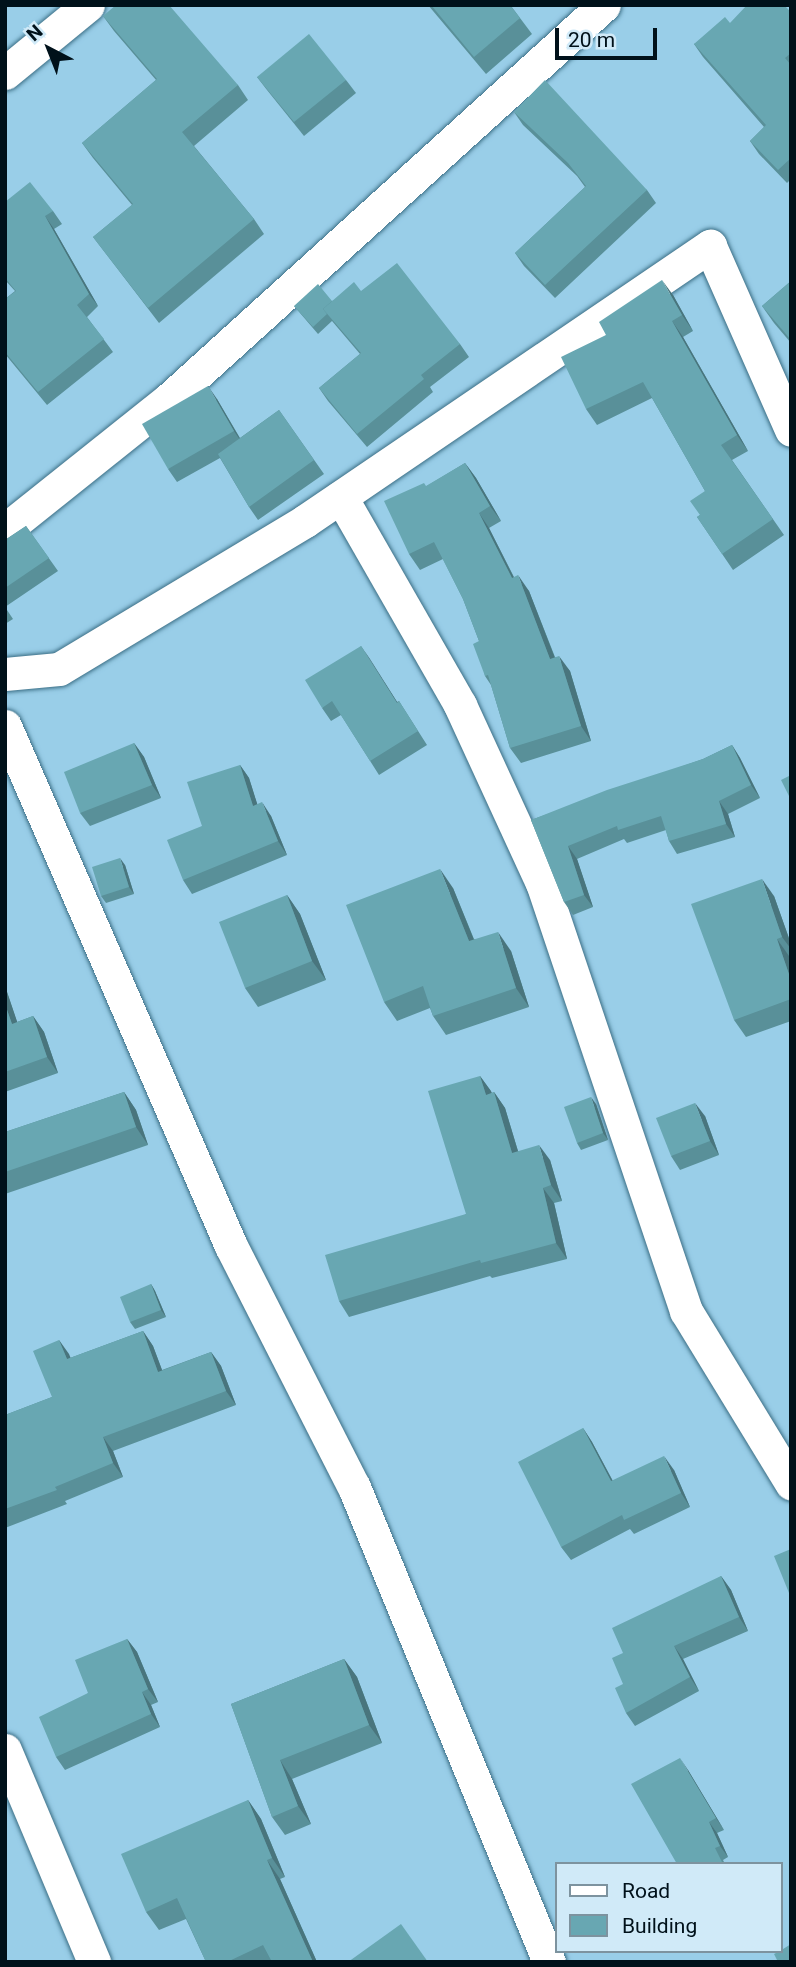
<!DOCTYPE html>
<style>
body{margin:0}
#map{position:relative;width:796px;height:1967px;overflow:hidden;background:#99cee8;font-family:Roboto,sans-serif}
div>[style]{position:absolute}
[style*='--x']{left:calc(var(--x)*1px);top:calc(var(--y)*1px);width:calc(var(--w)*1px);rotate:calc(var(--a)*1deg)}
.roads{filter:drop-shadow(0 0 2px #3b6e85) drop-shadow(0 0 2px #3b6e85)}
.street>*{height:33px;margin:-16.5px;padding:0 16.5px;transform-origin:16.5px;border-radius:16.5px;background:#fff}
.wall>*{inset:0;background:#599099}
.shaded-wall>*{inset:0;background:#49757d}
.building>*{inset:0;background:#68a7b2}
span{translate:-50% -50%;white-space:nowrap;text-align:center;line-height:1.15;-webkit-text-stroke:7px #d0eaf8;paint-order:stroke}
.frame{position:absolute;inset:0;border:7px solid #00111a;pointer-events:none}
.legend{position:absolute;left:555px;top:1862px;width:228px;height:91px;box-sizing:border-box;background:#d0eaf8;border:2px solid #7d939f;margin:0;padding:9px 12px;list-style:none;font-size:21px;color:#00111a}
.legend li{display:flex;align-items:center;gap:14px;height:35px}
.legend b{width:35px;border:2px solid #7d939f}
.north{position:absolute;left:14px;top:14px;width:70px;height:70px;-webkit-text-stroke:5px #d0eaf8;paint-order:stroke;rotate:318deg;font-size:19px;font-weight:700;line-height:28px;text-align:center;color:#00111a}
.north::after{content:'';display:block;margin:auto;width:24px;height:32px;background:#00111a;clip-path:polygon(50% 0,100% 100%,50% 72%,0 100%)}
.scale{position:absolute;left:555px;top:28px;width:102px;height:32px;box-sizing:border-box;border:4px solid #00111a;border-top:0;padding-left:9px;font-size:21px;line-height:24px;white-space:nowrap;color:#00111a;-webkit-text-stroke:5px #d0eaf8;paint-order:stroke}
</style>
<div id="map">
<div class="roads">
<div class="street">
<i style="--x:5;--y:73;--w:107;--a:-39.3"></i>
<i style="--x:341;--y:497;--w:240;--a:60.2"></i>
<i style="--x:460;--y:705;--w:196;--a:65.3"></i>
<i style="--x:542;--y:883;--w:452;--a:71.4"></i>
<i style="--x:686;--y:1311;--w:202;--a:58.6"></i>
<i style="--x:5;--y:530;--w:208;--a:-38.6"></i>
<i style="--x:168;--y:400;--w:588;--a:-42.18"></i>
<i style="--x:5;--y:674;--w:54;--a:-5.3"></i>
<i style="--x:59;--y:669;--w:287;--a:-31"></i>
<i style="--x:305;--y:521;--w:490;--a:-34.2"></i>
<i style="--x:710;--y:246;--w:201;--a:66.2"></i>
<i style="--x:5;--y:726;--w:567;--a:66.51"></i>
<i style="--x:231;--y:1246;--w:271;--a:63"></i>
<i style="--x:354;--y:1487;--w:513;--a:67.68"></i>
<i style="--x:5;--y:1750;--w:230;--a:67.2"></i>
</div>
</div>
<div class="wall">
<i style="clip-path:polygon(428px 5px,512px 5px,511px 6px,532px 34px,486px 74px)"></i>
<i style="clip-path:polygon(791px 12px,791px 179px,787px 183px,759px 154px,750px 141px,764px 127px,703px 57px,694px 44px,730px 23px)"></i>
<i style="clip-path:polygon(103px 16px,238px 85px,248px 100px,194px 146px,254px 219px,264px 234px,159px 323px,93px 237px,132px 205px,93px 158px,82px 143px,156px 80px,114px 31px)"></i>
<i style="clip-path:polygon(257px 77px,346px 80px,356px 93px,304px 136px,267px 90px)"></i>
<i style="clip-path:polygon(514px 112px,647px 190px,656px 203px,555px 298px,524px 266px,515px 253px,585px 187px,577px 176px,523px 125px)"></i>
<i style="clip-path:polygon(5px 202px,53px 211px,62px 224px,54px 229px,98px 306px,87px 317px,113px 352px,47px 405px,5px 354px,5px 299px,15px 291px,5px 280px)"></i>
<i style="clip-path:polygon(791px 281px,791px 343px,774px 323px,762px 306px)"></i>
<i style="clip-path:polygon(361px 291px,460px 344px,469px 357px,430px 387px,433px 392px,367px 447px,328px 401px,319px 388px,360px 354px,332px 321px,318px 334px,294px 306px,332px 301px)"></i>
<i style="clip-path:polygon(673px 295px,693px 331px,683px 337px,748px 451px,732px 460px,784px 535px,733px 570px,697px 517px,700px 515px,705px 491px,652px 398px,597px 425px,586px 409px,606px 335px)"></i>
<i style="clip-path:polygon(217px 399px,240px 438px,279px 410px,324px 474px,258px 520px,249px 507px,220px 458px,177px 482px,168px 469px)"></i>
<i style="clip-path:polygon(465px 463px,476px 478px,501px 521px,489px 528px,514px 577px,529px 591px,555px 657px,570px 671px,591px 741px,521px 763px,510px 748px,491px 685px,485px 676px,479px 641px,463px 599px,443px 559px,420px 570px,409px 554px,427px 486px)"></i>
<i style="clip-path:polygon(26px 526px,58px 571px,5px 607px,13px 619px,5px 624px,5px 540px)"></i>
<i style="clip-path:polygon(361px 646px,397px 702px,399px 701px,427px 745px,379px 775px,341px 715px,331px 721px,322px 708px)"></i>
<i style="clip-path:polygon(134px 743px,144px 757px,161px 798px,90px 826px,80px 813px)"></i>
<i style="clip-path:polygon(732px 745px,740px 758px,760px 798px,728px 814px,735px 837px,677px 854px,669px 841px,666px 830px,627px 843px,624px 839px,577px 859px,593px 907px,573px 915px,564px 902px,531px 820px,703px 759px)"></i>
<i style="clip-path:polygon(240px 765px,249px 778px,257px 804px,271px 816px,287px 855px,192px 894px,183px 880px,202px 826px)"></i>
<i style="clip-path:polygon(125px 865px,134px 894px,106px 903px,101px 896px)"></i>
<i style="clip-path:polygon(453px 888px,474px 939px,511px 951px,529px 1007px,446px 1035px,433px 1016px,430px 1008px,397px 1021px,384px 1002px)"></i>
<i style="clip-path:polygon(287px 895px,300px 914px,326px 980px,258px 1007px,245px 988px)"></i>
<i style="clip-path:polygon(774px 896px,791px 944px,791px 956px,789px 956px,791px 961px,791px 1021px,746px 1037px,734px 1020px)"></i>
<i style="clip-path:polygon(5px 986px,17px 1022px,33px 1016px,44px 1032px,58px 1073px,5px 1092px)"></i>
<i style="clip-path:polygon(480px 1076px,492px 1093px,494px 1092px,505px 1108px,518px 1151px,550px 1160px,562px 1201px,554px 1203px,567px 1259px,492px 1278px,490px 1276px,349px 1317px,339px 1301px,466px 1214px)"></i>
<i style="clip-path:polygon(124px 1092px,136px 1110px,148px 1145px,5px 1194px,5px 1132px)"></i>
<i style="clip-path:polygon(596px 1104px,608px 1140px,581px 1150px,577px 1143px)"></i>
<i style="clip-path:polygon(705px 1116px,719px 1155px,680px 1170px,671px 1156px)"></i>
<i style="clip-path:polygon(151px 1284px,155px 1291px,166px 1317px,135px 1329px,130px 1322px)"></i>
<i style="clip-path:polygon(143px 1331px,153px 1346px,162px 1370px,211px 1352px,221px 1366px,236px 1405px,113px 1451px,123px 1477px,65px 1501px,67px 1504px,5px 1528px,5px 1415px,52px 1397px,59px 1340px,70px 1358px)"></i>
<i style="clip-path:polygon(583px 1428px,592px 1442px,613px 1481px,674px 1470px,690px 1507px,634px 1534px,630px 1529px,571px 1560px,561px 1547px)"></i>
<i style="clip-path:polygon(721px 1576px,731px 1590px,748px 1631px,683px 1659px,699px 1691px,635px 1726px,626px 1713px,623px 1653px)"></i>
<i style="clip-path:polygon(127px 1639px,137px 1652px,158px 1702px,151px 1705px,160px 1727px,65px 1770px,56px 1757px,88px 1693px)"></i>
<i style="clip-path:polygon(344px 1659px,357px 1677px,382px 1743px,292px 1779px,311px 1824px,285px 1835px,272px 1817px,231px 1704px)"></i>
<i style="clip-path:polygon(688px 1770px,724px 1830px,717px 1833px,728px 1857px,723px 1860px,725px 1864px,677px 1864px)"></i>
<i style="clip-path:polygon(248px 1800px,261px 1819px,285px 1877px,280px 1879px,317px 1962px,206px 1962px,186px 1919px,159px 1930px,146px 1912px)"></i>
</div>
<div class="shaded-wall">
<i style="clip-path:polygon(45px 216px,54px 229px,98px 306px,89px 294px)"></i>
<i style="clip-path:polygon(662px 280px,673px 295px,693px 331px,682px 315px)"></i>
<i style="clip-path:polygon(672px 321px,683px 337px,748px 451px,737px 435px)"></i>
<i style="clip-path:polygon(208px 386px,217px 399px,243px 444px,234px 431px)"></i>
<i style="clip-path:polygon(465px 463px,476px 478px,501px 521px,490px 506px)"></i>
<i style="clip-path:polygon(479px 513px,489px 528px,522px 594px,512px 578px)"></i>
<i style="clip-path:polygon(518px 575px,529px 591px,561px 674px,550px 659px)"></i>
<i style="clip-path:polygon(361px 646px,370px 659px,406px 716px,397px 703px)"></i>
<i style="clip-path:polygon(559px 656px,570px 671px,591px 741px,581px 726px)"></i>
<i style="clip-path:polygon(134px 743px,144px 757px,161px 798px,152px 785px)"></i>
<i style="clip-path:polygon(732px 745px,740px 758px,760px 798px,751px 785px)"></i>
<i style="clip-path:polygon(240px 765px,249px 778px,262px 819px,253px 806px)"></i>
<i style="clip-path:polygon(719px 801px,728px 814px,735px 837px,726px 824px)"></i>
<i style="clip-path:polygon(262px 802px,271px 816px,287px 855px,278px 841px)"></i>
<i style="clip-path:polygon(568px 846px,577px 859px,593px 907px,584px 895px)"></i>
<i style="clip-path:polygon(120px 858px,125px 865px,134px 894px,129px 887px)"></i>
<i style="clip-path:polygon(440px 869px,453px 888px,482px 960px,469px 941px)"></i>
<i style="clip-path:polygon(762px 879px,774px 896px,791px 944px,791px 949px,782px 937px)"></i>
<i style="clip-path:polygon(287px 895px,300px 914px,326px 980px,312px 961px)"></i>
<i style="clip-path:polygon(498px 932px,511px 951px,529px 1007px,516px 988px)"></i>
<i style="clip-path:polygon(777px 939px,789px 956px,791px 961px,791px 980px)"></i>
<i style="clip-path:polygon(5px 986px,23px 1039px,12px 1024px,5px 1004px)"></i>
<i style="clip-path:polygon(33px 1016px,44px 1032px,58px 1073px,47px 1057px)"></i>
<i style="clip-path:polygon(480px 1076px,491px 1091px,497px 1110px,486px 1095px)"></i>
<i style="clip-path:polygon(124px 1092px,136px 1110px,148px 1145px,136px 1127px)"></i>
<i style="clip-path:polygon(494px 1092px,505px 1108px,523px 1168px,512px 1153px)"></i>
<i style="clip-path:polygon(591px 1097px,596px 1104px,608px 1140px,603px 1133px)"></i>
<i style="clip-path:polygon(695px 1103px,705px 1116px,719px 1155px,710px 1141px)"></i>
<i style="clip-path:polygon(539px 1145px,550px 1160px,562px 1201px,551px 1185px)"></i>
<i style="clip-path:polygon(543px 1188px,554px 1203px,567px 1259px,556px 1243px)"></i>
<i style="clip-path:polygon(151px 1284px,155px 1291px,166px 1317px,161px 1310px)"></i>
<i style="clip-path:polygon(143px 1331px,153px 1346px,168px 1386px,158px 1372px)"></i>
<i style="clip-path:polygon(59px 1340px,69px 1354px,77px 1373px,67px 1359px)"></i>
<i style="clip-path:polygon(211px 1352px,221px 1366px,236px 1405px,226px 1391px)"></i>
<i style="clip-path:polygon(583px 1428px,592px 1442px,620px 1495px,611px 1481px)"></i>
<i style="clip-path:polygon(103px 1437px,113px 1451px,123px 1477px,113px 1463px)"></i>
<i style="clip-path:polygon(664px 1456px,674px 1470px,690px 1507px,681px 1493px)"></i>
<i style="clip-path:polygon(721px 1576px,731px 1590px,748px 1631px,739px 1617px)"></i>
<i style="clip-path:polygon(127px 1639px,137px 1652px,158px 1702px,148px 1689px)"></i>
<i style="clip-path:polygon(674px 1646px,683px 1659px,699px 1691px,690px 1677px)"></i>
<i style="clip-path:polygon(344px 1659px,357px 1677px,382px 1743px,369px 1725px)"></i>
<i style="clip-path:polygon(142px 1692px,151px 1705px,160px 1727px,151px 1714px)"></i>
<i style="clip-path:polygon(680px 1758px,688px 1770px,724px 1830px,716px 1818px)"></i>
<i style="clip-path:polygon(280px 1760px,292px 1779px,311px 1824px,298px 1806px)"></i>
<i style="clip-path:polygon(248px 1800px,261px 1819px,285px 1877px,272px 1858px)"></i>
<i style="clip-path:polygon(709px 1822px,717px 1833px,728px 1857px,720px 1846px)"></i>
<i style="clip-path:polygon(267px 1860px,280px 1879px,317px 1962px,313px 1962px)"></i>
</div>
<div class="building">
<i style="clip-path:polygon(116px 5px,169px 5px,238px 85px,182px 132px,254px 219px,148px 308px,93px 237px,133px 204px,82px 143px,157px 79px,103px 16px)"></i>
<i style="clip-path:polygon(431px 5px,510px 5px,520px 18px,474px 57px)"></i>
<i style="clip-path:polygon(747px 5px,784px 5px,791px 12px,791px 53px,785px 58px,791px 65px,791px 158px,778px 170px,750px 141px,766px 125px,694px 44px,725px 17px,730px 23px)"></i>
<i style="clip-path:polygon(309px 34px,346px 80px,294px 122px,257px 77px)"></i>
<i style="clip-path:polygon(545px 80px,647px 190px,545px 285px,515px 253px,586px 186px,568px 163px,514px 112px)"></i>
<i style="clip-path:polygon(30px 182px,53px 211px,45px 216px,89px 294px,77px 305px,104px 339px,38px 392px,5px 352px,5px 299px,16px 291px,5px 278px,5px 202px)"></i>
<i style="clip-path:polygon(397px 263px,460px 344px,421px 375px,424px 379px,357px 434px,319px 388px,361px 353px,323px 309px,354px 282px,361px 291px)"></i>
<i style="clip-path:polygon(662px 280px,682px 315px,672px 321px,737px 435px,721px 445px,773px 519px,722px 554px,697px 517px,700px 515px,690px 501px,705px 491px,643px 382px,586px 409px,561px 357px,606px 335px,599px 322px)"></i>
<i style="clip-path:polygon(791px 281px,791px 340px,762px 306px)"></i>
<i style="clip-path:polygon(318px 284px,332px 301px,323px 309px,327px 314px,313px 327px,294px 306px)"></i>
<i style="clip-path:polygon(208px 386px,234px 431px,168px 469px,142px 424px)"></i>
<i style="clip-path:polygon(279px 410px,314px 460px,249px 507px,218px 454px)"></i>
<i style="clip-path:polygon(465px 463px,490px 506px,479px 513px,512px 578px,518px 575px,550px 659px,559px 656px,581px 726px,510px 748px,488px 675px,485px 676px,473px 644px,479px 641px,463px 599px,434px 542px,409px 554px,384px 501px,424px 483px,426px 486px)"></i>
<i style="clip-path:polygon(26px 526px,49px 558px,5px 588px,5px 540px)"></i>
<i style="clip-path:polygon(361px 646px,397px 703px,399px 701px,418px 731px,370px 761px,332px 701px,322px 708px,305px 680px)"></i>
<i style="clip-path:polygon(134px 743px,152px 785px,80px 813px,64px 772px)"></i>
<i style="clip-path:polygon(732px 745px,751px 785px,719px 801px,726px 824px,669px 841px,661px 816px,618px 830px,617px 826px,568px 846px,584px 895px,564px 902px,531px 820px,607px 790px,703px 759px)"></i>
<i style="clip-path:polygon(240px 765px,253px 806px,262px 802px,278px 841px,183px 880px,167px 840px,202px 826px,187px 782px)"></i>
<i style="clip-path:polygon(791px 775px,791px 800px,781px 780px)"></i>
<i style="clip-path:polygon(120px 858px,129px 887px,101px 896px,92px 867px)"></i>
<i style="clip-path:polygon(440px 869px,469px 941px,498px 932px,516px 988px,433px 1016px,423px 986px,384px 1002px,346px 905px)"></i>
<i style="clip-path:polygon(762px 879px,782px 937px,777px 939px,791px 980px,791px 999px,734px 1020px,691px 904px)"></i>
<i style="clip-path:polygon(287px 895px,312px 961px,245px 988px,219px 922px)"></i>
<i style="clip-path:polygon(5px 1004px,12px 1024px,33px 1016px,47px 1057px,5px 1072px)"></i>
<i style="clip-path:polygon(480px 1076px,486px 1095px,494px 1092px,512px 1153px,539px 1145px,551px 1185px,543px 1188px,556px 1243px,481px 1263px,480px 1260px,339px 1301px,325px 1255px,466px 1214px,428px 1091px)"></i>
<i style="clip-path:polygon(124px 1092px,136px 1127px,5px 1172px,5px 1132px)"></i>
<i style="clip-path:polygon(591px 1097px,603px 1133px,577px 1143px,564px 1107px)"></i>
<i style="clip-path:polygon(695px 1103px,710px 1141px,671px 1156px,656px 1118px)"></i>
<i style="clip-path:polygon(151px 1284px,161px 1310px,130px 1322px,120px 1297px)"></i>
<i style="clip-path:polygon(143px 1331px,158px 1372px,211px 1352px,226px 1391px,103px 1437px,113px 1463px,55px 1487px,57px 1490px,5px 1509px,5px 1415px,52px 1397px,33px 1351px,59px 1340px,67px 1359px)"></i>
<i style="clip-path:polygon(583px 1428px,611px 1481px,664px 1456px,681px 1493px,624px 1520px,622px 1515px,561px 1547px,518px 1462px)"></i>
<i style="clip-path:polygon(791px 1549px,791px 1592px,789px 1593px,774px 1556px)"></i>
<i style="clip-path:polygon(721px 1576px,739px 1617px,674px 1646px,690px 1677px,626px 1713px,615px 1688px,623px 1684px,612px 1658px,623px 1653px,612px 1628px)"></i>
<i style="clip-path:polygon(127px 1639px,148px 1689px,142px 1692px,151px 1714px,56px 1757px,39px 1717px,88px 1693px,75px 1660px)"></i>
<i style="clip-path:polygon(344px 1659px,369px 1725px,280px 1760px,298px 1806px,272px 1817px,231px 1704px)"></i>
<i style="clip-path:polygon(680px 1758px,716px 1818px,709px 1822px,720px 1846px,715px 1848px,723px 1864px,677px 1864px,631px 1784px)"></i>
<i style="clip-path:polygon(248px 1800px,272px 1858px,267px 1860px,313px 1962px,272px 1962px,263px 1945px,227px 1962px,206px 1962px,177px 1898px,146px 1912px,121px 1854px)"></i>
<i style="clip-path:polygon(401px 1924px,428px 1962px,348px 1962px)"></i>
<i style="clip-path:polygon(791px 1944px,791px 1962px,778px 1962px,774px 1954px,780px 1951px)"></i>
</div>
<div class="frame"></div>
<ul class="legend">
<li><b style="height:9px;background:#fff"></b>Road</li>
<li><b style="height:19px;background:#68a7b2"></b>Building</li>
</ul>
<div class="north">N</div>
<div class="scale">20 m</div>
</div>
